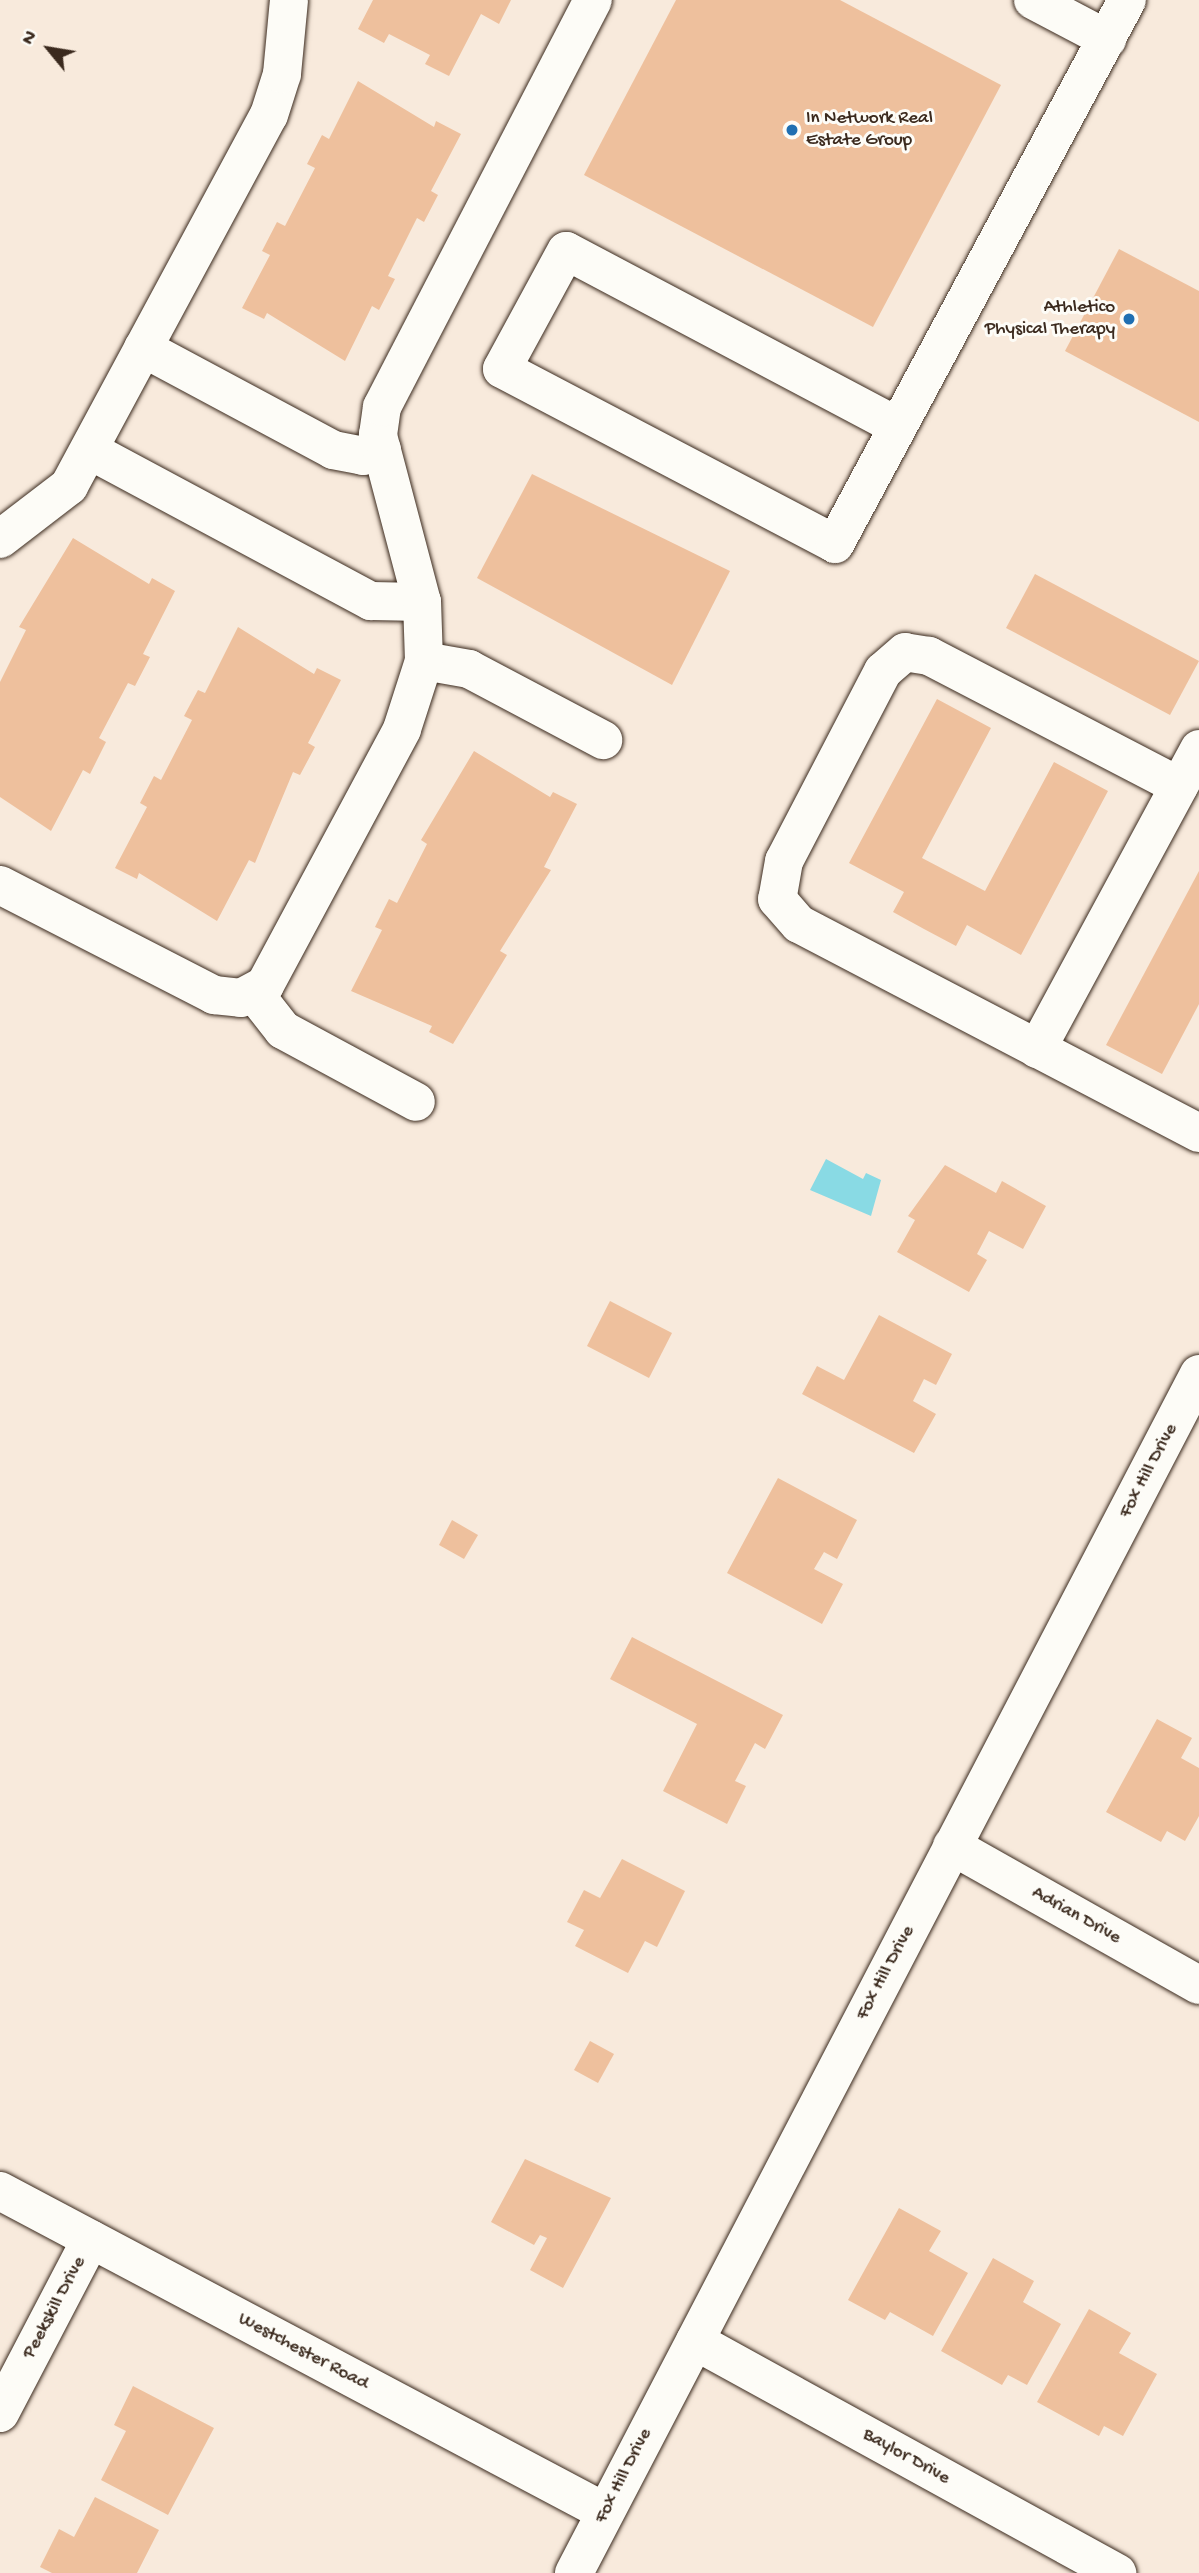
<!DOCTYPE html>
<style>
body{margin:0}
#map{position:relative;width:1199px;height:2573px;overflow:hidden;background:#f8eadc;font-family:"Gochi Hand",sans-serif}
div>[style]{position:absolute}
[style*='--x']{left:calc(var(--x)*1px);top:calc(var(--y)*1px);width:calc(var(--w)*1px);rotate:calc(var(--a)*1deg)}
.water>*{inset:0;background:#89dae4}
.building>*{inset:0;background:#eec09d}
.roads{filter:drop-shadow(0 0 2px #3b2a1e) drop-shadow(0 0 2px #3b2a1e)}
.minor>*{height:38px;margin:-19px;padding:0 19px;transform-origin:19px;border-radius:19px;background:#fdfcf7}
.dots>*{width:19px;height:19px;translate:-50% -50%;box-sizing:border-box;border:4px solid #fdfcf7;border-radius:50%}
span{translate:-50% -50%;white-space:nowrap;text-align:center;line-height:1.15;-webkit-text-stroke:6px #fdfcf7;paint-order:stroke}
.poi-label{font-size:19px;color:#3b2a1e}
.left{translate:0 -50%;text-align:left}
.right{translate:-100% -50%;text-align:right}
.street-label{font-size:19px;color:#3b2a1e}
.north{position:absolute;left:14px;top:14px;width:70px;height:70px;-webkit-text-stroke:5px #fdfcf7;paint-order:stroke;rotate:300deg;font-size:19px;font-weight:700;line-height:28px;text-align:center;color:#3b2a1e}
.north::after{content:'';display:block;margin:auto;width:24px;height:32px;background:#3b2a1e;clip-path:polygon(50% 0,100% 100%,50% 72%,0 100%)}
</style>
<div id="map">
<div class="water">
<i style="clip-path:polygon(826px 1159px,863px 1179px,866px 1173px,881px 1180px,871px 1216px,810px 1190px)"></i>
</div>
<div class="building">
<i style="clip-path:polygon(373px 0,511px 0,499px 24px,481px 14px,449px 76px,425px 64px,430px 55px,389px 34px,384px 43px,358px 29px)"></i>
<i style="clip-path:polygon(676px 0,840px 0,1001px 85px,873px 327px,584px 175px)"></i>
<i style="clip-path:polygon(358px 81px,434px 127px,436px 121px,461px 134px,431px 191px,438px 195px,424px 222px,417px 218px,388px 276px,395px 279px,379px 310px,372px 306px,345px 361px,267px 313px,264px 319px,242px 308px,270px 255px,262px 251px,277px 222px,285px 226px,315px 168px,307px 164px,322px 135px,329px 139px)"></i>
<i style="clip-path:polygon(1119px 249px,1199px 291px,1199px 422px,1065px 351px)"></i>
<i style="clip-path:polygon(532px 474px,730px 571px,672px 685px,477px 578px)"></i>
<i style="clip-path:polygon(73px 538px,149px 584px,152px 578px,175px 591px,143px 654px,150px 657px,135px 686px,128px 683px,99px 738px,106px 742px,90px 774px,83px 770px,51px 831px,0 797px,0 682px,26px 630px,19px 627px)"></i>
<i style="clip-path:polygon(1035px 574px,1199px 661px,1170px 715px,1006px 628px)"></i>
<i style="clip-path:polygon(238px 627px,314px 674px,317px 668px,341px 680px,308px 743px,315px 747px,300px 775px,293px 772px,255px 863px,249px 860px,217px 921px,139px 873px,137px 879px,115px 868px,147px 807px,140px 803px,154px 776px,161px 780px,192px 720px,184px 716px,198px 690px,205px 693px)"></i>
<i style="clip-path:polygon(937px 699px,991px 728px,922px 858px,985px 891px,1054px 762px,1108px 791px,1021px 955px,967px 925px,956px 946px,924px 929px,893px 912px,904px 892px,849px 863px)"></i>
<i style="clip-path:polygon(474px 751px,550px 797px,553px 792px,577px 804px,544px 867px,551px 870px,500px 951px,507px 955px,453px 1044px,429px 1032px,432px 1026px,351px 991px,382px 930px,375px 927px,389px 899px,397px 903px,427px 844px,421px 840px)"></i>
<i style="clip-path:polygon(1199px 871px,1199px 1004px,1162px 1074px,1106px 1045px)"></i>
<i style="clip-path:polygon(945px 1165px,996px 1193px,1002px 1181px,1046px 1206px,1023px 1249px,989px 1231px,977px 1254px,987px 1260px,969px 1292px,897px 1252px,915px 1220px,908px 1216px)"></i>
<i style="clip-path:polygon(610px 1301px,672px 1333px,649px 1378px,587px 1346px)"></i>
<i style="clip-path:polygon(879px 1315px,952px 1354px,936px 1385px,924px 1379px,913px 1401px,936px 1414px,914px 1453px,802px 1394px,817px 1366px,844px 1380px)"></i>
<i style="clip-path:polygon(778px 1478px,857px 1520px,837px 1559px,824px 1552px,814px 1569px,843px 1584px,822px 1624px,727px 1573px)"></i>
<i style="clip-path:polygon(452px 1520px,478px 1535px,464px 1559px,439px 1545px)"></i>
<i style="clip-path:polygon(632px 1637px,783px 1715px,765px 1749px,755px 1743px,735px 1781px,746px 1786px,727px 1824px,663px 1791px,697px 1724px,610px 1679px)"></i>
<i style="clip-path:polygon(1157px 1719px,1192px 1738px,1181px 1758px,1199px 1768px,1199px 1816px,1185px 1841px,1167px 1831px,1161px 1842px,1106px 1812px)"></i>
<i style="clip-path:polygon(622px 1859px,685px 1891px,657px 1947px,645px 1941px,628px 1973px,575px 1946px,584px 1930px,567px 1922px,584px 1890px,600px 1898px)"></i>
<i style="clip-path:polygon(590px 2041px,614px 2054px,598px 2083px,574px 2070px)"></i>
<i style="clip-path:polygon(525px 2159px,611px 2198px,563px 2288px,530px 2270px,547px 2238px,540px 2235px,534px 2245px,491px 2222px)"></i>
<i style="clip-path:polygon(899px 2208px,941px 2231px,929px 2251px,968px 2273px,933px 2336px,890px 2312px,885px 2320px,848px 2300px)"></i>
<i style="clip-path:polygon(993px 2258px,1034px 2281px,1023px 2302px,1061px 2324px,1027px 2385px,1008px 2375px,1002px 2385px,941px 2351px)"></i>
<i style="clip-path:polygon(1089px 2309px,1131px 2333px,1119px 2353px,1157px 2374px,1123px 2436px,1104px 2426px,1099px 2436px,1037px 2402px)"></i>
<i style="clip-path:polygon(133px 2386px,214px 2428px,168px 2515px,101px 2480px,126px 2431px,114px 2425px)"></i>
<i style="clip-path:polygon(95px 2497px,159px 2530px,137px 2573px,52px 2573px,40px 2567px,59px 2529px,74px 2537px)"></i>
</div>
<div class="roads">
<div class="minor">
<i style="--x:1033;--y:0;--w:84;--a:27.8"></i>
<i style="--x:143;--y:348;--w:216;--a:28.2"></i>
<i style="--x:333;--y:450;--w:31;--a:11"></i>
<i style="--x:363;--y:456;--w:20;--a:-18"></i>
<i style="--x:897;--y:426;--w:374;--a:-152.1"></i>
<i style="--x:566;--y:251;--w:134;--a:118.5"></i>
<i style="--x:502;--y:369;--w:376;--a:27.7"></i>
<i style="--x:835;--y:544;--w:617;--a:-61.77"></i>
<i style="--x:89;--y:450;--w:320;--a:28.2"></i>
<i style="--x:371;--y:601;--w:51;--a:1.1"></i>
<i style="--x:0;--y:539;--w:87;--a:-37.5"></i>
<i style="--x:69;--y:486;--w:421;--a:-61.7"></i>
<i style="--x:269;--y:115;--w:43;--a:-72.4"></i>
<i style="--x:282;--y:74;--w:74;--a:-84.6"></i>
<i style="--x:424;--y:661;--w:46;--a:10.1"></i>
<i style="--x:469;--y:669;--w:152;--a:27.9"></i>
<i style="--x:1179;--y:786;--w:282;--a:-152.5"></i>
<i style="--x:929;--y:656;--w:24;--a:-171"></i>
<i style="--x:905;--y:652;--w:29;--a:139"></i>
<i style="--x:883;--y:671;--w:214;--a:117.5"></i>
<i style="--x:784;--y:861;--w:39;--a:100"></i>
<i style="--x:777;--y:899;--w:33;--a:49"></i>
<i style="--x:799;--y:924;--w:451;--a:27.6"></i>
<i style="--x:0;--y:885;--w:241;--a:27.2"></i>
<i style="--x:214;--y:995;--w:27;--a:6"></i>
<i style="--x:241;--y:998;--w:27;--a:-28"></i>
<i style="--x:265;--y:985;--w:290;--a:-61.8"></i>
<i style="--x:402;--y:729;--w:71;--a:-72.1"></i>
<i style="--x:424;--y:661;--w:59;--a:-91.9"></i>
<i style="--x:422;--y:602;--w:173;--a:-104.8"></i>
<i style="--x:378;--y:435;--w:28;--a:-82"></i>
<i style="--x:382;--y:407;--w:458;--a:-62.6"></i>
<i style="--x:254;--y:993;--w:47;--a:51.9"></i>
<i style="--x:283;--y:1030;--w:151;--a:28.4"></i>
<i style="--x:1037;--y:1049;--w:341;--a:-61.6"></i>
<i style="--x:952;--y:1846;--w:283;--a:29.4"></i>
<i style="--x:0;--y:2191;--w:685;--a:27.95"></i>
<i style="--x:695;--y:2341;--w:482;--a:28.8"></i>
<i style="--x:0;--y:2413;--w:196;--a:-62.4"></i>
<i style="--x:574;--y:2573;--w:1352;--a:-62.47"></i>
</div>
</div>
<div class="dots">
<i style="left:792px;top:130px;background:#1f6fb2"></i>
<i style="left:1129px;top:319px;background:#1f6fb2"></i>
</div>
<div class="poi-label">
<span class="left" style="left:806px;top:130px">In Network Real<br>Estate Group</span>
<span class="right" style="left:1115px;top:319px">Athletico<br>Physical Therapy</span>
</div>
<div class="street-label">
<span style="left:1149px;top:1471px;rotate:-62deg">Fox Hill Drive</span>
<span style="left:1076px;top:1916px;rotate:29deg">Adrian Drive</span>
<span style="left:886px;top:1973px;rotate:-62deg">Fox Hill Drive</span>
<span style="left:55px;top:2308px;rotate:-62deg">Peekskill Drive</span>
<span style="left:303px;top:2352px;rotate:28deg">Westchester Road</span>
<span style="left:906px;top:2457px;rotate:29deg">Baylor Drive</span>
<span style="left:624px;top:2476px;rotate:-63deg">Fox Hill Drive</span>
</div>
<div class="north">N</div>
</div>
